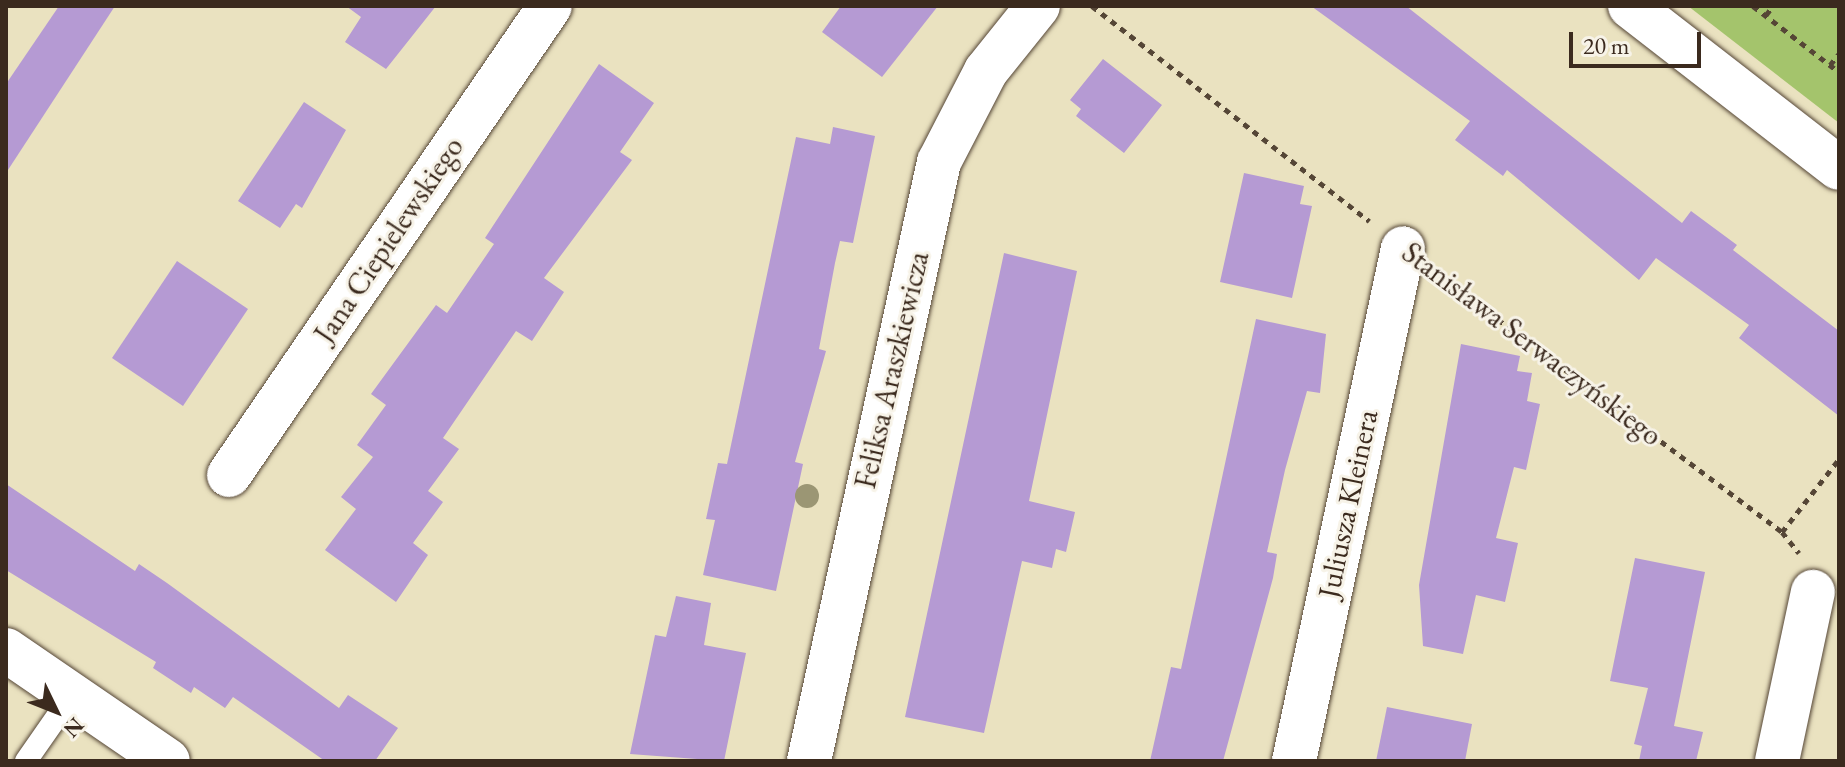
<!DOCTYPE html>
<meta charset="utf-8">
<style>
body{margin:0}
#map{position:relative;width:1845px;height:767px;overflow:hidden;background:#eae2c0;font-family:"EB Garamond",serif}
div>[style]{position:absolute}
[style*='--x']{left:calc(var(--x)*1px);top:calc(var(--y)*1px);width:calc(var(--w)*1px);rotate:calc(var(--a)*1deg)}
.green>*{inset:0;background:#a4c46c}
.building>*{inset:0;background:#b59ad3}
.path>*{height:5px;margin-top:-2.5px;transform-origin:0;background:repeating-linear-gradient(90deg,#554636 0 6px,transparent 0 12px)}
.roads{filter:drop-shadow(0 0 2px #554636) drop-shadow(0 0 2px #554636)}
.service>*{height:22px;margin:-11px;padding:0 11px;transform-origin:11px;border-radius:11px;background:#fff}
.minor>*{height:44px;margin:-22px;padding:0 22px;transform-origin:22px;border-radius:22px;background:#fff}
.tertiary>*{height:44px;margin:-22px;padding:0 22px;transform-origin:22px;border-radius:22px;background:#fff}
.trees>*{width:24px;height:24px;margin:-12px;border-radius:50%;background:#9b9674}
span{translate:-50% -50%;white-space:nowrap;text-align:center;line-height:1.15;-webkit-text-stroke:6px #f7f3e8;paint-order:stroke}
.street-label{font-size:30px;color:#3b2a1e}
.frame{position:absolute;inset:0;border:8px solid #3b2a1e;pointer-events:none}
.north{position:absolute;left:16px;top:671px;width:80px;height:80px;-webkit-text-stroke:6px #f7f3e8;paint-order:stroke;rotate:133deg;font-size:22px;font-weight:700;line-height:32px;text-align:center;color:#3b2a1e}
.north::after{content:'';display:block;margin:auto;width:28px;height:36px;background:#3b2a1e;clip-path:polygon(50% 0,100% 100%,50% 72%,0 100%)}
.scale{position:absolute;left:1569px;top:32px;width:132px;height:36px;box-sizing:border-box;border:4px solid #3b2a1e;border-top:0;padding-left:10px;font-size:24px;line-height:28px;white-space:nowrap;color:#3b2a1e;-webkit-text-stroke:6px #f7f3e8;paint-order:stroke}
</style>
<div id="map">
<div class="green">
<i style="clip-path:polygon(1688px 6px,1839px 6px,1839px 123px)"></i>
</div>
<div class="building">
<i style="clip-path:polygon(59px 6px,115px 6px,6px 173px,6px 84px)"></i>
<i style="clip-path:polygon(346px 6px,436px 6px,386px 69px,345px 42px,361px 17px)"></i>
<i style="clip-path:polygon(841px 6px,938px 6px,882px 77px,822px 32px)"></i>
<i style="clip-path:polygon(1311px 6px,1406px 6px,1682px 223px,1691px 211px,1737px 245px,1733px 250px,1839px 331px,1839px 416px,1739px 338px,1749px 325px,1656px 258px,1639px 280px,1507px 170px,1503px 176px,1455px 140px,1470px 121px)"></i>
<i style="clip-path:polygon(1103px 59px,1162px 105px,1124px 153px,1076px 116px,1081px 109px,1070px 100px)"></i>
<i style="clip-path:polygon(599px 64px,654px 103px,620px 152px,632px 160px,544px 278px,564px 292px,532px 341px,516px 331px,443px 438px,459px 449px,428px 491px,443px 502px,413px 543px,428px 555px,396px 602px,325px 550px,356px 509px,341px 497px,373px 457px,357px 445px,386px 405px,371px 394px,436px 305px,447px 313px,494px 244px,485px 238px)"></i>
<i style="clip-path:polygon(304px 102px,346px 130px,302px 208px,296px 204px,280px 228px,238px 201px)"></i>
<i style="clip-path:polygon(833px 127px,875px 136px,853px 243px,840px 241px,835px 263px,819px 349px,826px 351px,795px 462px,803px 464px,776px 591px,703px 575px,715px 520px,706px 519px,718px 463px,727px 464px,796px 137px,830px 144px)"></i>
<i style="clip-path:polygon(1244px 173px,1304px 186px,1300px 204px,1312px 206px,1292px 298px,1220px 282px)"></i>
<i style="clip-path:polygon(1004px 253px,1077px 271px,1029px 501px,1075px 512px,1066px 552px,1056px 549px,1052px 568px,1022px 561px,984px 733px,905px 717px)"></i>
<i style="clip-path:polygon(177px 261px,248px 309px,183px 406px,112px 358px)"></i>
<i style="clip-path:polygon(1256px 319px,1326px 334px,1320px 393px,1307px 391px,1285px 470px,1267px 552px,1277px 554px,1273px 578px,1223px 761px,1150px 761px,1171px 667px,1181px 669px)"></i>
<i style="clip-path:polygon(1461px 344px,1520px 356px,1517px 371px,1532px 373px,1527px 401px,1540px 404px,1526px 470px,1514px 467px,1496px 538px,1518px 543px,1505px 602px,1476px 595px,1463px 654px,1423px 646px,1419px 585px)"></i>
<i style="clip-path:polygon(6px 484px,135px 571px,139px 564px,167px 583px,339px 708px,348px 695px,398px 728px,375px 761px,325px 761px,233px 697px,225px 708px,194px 687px,191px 693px,153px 668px,156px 662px,6px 570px)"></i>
<i style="clip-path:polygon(1635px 558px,1705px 572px,1674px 726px,1703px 732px,1696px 761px,1639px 761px,1642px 746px,1634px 744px,1648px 688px,1610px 681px)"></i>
<i style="clip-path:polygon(676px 596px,711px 603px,704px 645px,746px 653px,724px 761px,630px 754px,655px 635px,666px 637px)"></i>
<i style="clip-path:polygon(1387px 707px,1472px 724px,1465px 761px,1376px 761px)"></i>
</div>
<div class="path">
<i style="--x:1092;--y:6;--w:351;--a:37.8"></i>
<i style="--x:1753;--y:6;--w:108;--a:37.5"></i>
<i style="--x:1766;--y:15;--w:11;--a:-52"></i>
<i style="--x:1830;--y:65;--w:14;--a:-51"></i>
<i style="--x:1440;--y:276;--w:427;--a:36.8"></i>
<i style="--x:1782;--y:532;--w:27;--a:51"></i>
<i style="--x:1782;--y:532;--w:93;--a:-52"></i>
</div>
<div class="roads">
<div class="service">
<i style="--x:26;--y:761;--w:80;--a:-55.1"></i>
</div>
<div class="minor">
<i style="--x:229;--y:475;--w:568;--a:-55.61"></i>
<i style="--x:6;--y:650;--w:196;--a:34.4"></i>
<i style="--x:809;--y:761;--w:613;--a:-77.76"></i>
<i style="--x:939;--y:162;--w:102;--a:-62.7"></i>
<i style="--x:986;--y:71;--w:83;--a:-51.3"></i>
<i style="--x:1294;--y:761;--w:524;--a:-78"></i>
<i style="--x:1777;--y:761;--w:173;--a:-78"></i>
</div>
<div class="tertiary">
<i style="--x:1630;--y:6;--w:264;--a:37.8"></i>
</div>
</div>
<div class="trees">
<i style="left:807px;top:496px"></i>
</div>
<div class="street-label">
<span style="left:389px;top:240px;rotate:-56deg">Jana Ciepielewskiego</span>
<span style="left:1532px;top:344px;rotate:37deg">Stanisława Serwaczyńskiego</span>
<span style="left:892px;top:370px;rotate:-77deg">Feliksa Araszkiewicza</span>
<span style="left:1348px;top:504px;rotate:-78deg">Juliusza Kleinera</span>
</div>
<div class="frame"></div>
<div class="north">N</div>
<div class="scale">20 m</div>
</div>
